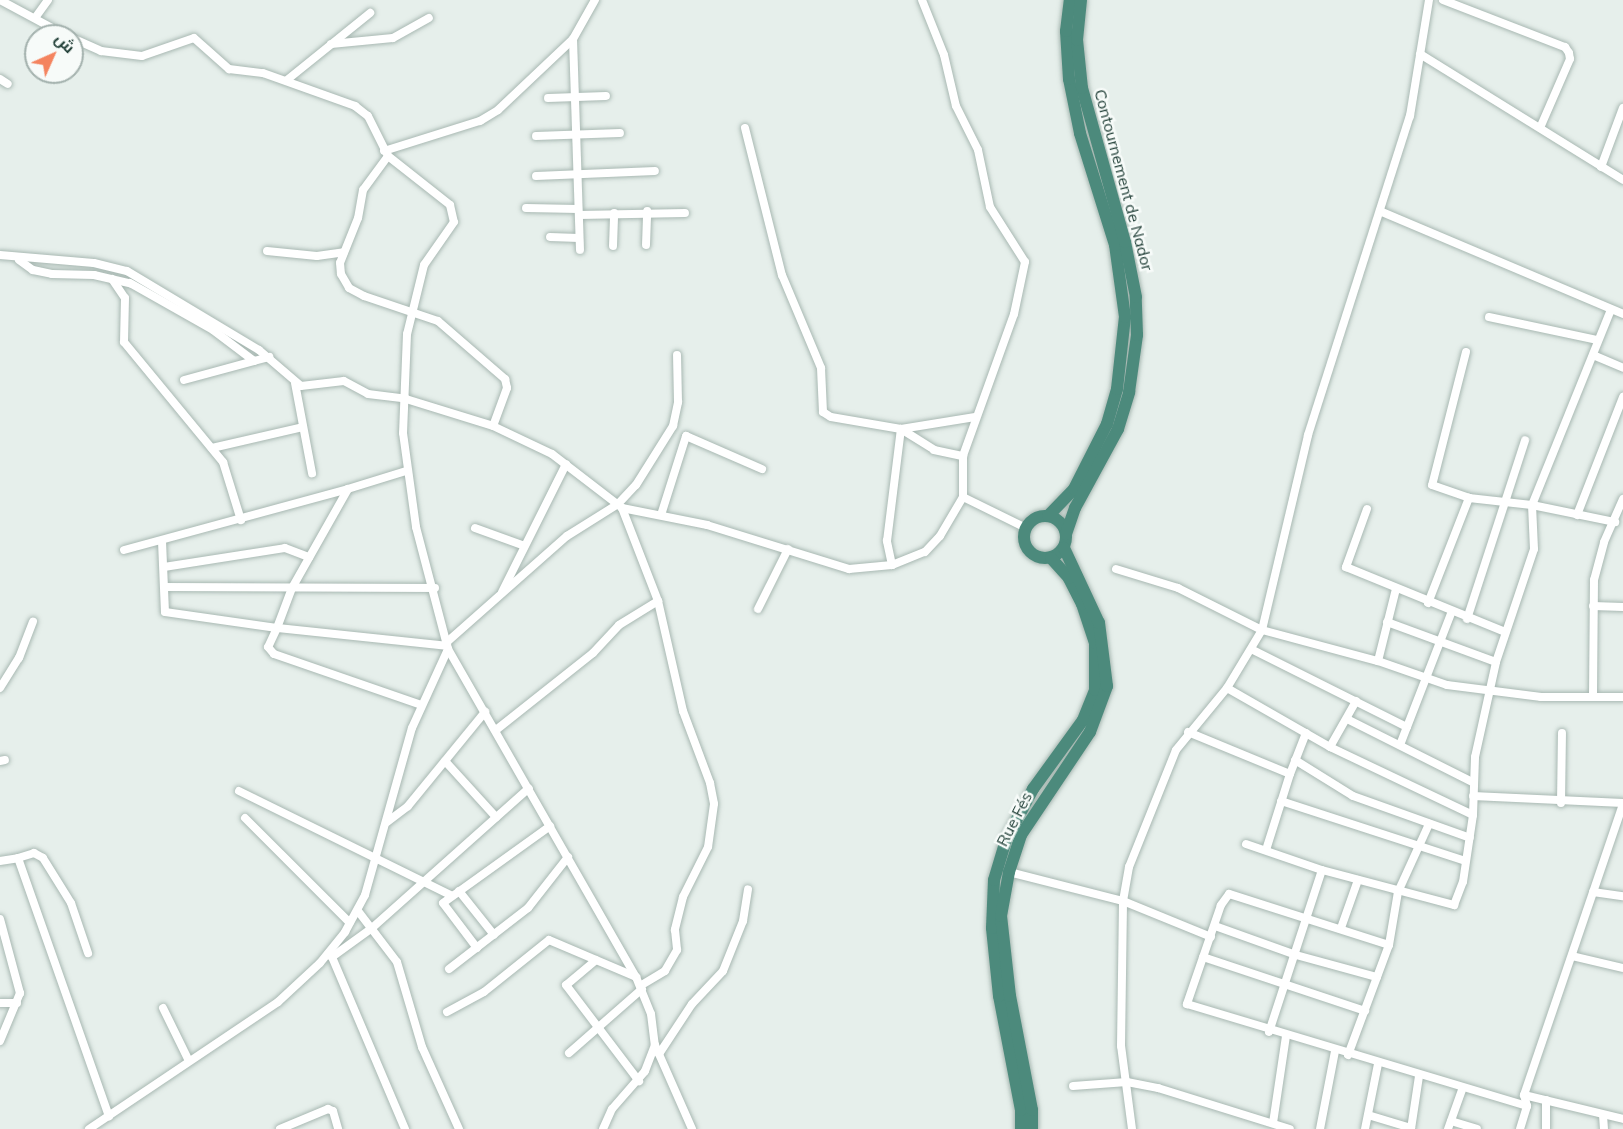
<!DOCTYPE html>
<meta charset="utf-8">
<style>
body{margin:0}
#map{position:relative;width:1623px;height:1129px;overflow:hidden;background:#e6efeb;font-family:Mulish,Cairo,sans-serif}
div>[style]{position:absolute}
[style*='--x']{left:calc(var(--x)*1px);top:calc(var(--y)*1px);width:calc(var(--w)*1px);rotate:calc(var(--a)*1deg)}
.roads{filter:drop-shadow(0 0 2px #a8b8b2) drop-shadow(0 0 2px #a8b8b2)}
.minor>*{height:8px;margin:-4px;padding:0 4px;transform-origin:4px;border-radius:4px;background:#fff}
.trunk>*{height:12px;margin:-6px;padding:0 6px;transform-origin:6px;border-radius:6px;background:#4c8a7c}
.trunk>.ring{margin:-6px;padding:0;box-sizing:content-box;background:none;border:12px solid #4c8a7c;border-radius:50%}
span{translate:-50% -50%;white-space:nowrap;text-align:center;line-height:1.15;-webkit-text-stroke:5px #f7fbf9;paint-order:stroke}
.street-label{font-size:16px;color:#24423a}
.north{position:absolute;left:24px;top:24px;width:60px;height:60px;box-sizing:border-box;background:#f7fbf9;border:2px solid #a3b1ad;border-radius:50%;rotate:45deg;font-size:16px;font-weight:700;line-height:24px;text-align:center;color:#24423a}
.north::after{content:'';display:block;margin:auto;width:21px;height:27px;background:#f4845f;clip-path:polygon(50% 0,100% 100%,50% 72%,0 100%)}
</style>
<div id="map">
<div class="roads">
<div class="minor">
<i style="--x:0;--y:0;--w:76;--a:28.2"></i>
<i style="--x:922;--y:0;--w:59;--a:68.2"></i>
<i style="--x:944;--y:55;--w:52;--a:76.8"></i>
<i style="--x:956;--y:106;--w:49;--a:63.4"></i>
<i style="--x:978;--y:150;--w:58;--a:78.1"></i>
<i style="--x:990;--y:207;--w:65;--a:57.5"></i>
<i style="--x:1025;--y:262;--w:53;--a:101.9"></i>
<i style="--x:1014;--y:314;--w:151;--a:109.8"></i>
<i style="--x:963;--y:456;--w:41;--a:90"></i>
<i style="--x:1443;--y:0;--w:131;--a:21.1"></i>
<i style="--x:1565;--y:47;--w:7;--a:56"></i>
<i style="--x:1569;--y:53;--w:6;--a:81"></i>
<i style="--x:1570;--y:59;--w:75;--a:113.5"></i>
<i style="--x:35;--y:18;--w:22;--a:-54"></i>
<i style="--x:72;--y:38;--w:32;--a:24"></i>
<i style="--x:101;--y:51;--w:41;--a:7"></i>
<i style="--x:142;--y:56;--w:55;--a:-19.1"></i>
<i style="--x:194;--y:38;--w:47;--a:41.5"></i>
<i style="--x:229;--y:69;--w:34;--a:7"></i>
<i style="--x:263;--y:73;--w:98;--a:19.7"></i>
<i style="--x:355;--y:106;--w:16;--a:38"></i>
<i style="--x:368;--y:116;--w:45;--a:63.4"></i>
<i style="--x:388;--y:156;--w:79;--a:38.3"></i>
<i style="--x:450;--y:205;--w:17;--a:77"></i>
<i style="--x:454;--y:222;--w:52;--a:124.9"></i>
<i style="--x:424;--y:265;--w:71;--a:103.8"></i>
<i style="--x:407;--y:334;--w:99;--a:92.3"></i>
<i style="--x:403;--y:433;--w:95;--a:82.1"></i>
<i style="--x:416;--y:527;--w:126;--a:75.3"></i>
<i style="--x:448;--y:649;--w:378;--a:60.2"></i>
<i style="--x:636;--y:977;--w:40;--a:68"></i>
<i style="--x:651;--y:1014;--w:31;--a:83"></i>
<i style="--x:655;--y:1045;--w:92;--a:66.2"></i>
<i style="--x:573;--y:39;--w:211;--a:88.1"></i>
<i style="--x:331;--y:44;--w:62;--a:-5.5"></i>
<i style="--x:393;--y:38;--w:41;--a:-29.1"></i>
<i style="--x:1420;--y:54;--w:239;--a:31.8"></i>
<i style="--x:0;--y:79;--w:9;--a:32"></i>
<i style="--x:287;--y:80;--w:107;--a:-38.9"></i>
<i style="--x:548;--y:98;--w:58;--a:-2"></i>
<i style="--x:745;--y:128;--w:152;--a:75.9"></i>
<i style="--x:782;--y:275;--w:101;--a:67.2"></i>
<i style="--x:821;--y:368;--w:44;--a:87.4"></i>
<i style="--x:823;--y:412;--w:9;--a:32"></i>
<i style="--x:831;--y:417;--w:71;--a:9.7"></i>
<i style="--x:901;--y:429;--w:39;--a:32"></i>
<i style="--x:934;--y:450;--w:30;--a:12"></i>
<i style="--x:536;--y:136;--w:84;--a:-2"></i>
<i style="--x:384;--y:151;--w:101;--a:-17.4"></i>
<i style="--x:480;--y:121;--w:21;--a:-31"></i>
<i style="--x:498;--y:110;--w:103;--a:-43.4"></i>
<i style="--x:573;--y:39;--w:45;--a:-60.6"></i>
<i style="--x:388;--y:156;--w:42;--a:126.3"></i>
<i style="--x:363;--y:190;--w:28;--a:100"></i>
<i style="--x:358;--y:218;--w:48;--a:111.8"></i>
<i style="--x:340;--y:263;--w:11;--a:85"></i>
<i style="--x:341;--y:274;--w:16;--a:60"></i>
<i style="--x:349;--y:288;--w:17;--a:28"></i>
<i style="--x:364;--y:296;--w:78;--a:18.7"></i>
<i style="--x:438;--y:321;--w:89;--a:40.9"></i>
<i style="--x:505;--y:379;--w:9;--a:77"></i>
<i style="--x:507;--y:388;--w:40;--a:110.2"></i>
<i style="--x:1601;--y:167;--w:63;--a:-69.6"></i>
<i style="--x:536;--y:176;--w:119;--a:-2.4"></i>
<i style="--x:526;--y:208;--w:52;--a:1.1"></i>
<i style="--x:1382;--y:212;--w:262;--a:22.9"></i>
<i style="--x:579;--y:215;--w:106;--a:-1.1"></i>
<i style="--x:550;--y:237;--w:29;--a:2"></i>
<i style="--x:646;--y:245;--w:34;--a:-88"></i>
<i style="--x:613;--y:246;--w:33;--a:-88"></i>
<i style="--x:267;--y:251;--w:50;--a:5.7"></i>
<i style="--x:317;--y:256;--w:27;--a:-8"></i>
<i style="--x:0;--y:255;--w:94;--a:4.9"></i>
<i style="--x:94;--y:263;--w:34;--a:14"></i>
<i style="--x:127;--y:271;--w:154;--a:30.9"></i>
<i style="--x:259;--y:350;--w:55;--a:40.6"></i>
<i style="--x:301;--y:386;--w:43;--a:-6.6"></i>
<i style="--x:344;--y:381;--w:27;--a:28"></i>
<i style="--x:368;--y:394;--w:38;--a:7"></i>
<i style="--x:406;--y:399;--w:91;--a:17.2"></i>
<i style="--x:493;--y:426;--w:65;--a:25.4"></i>
<i style="--x:552;--y:454;--w:88;--a:37.6"></i>
<i style="--x:622;--y:508;--w:100;--a:68.8"></i>
<i style="--x:658;--y:601;--w:113;--a:77.2"></i>
<i style="--x:683;--y:711;--w:77;--a:69.4"></i>
<i style="--x:710;--y:783;--w:21;--a:79"></i>
<i style="--x:714;--y:804;--w:43;--a:97.9"></i>
<i style="--x:708;--y:847;--w:56;--a:116.6"></i>
<i style="--x:683;--y:897;--w:34;--a:104"></i>
<i style="--x:675;--y:930;--w:20;--a:84"></i>
<i style="--x:677;--y:950;--w:24;--a:120"></i>
<i style="--x:665;--y:971;--w:29;--a:149"></i>
<i style="--x:19;--y:260;--w:17;--a:36"></i>
<i style="--x:33;--y:270;--w:19;--a:12"></i>
<i style="--x:52;--y:274;--w:42;--a:1.4"></i>
<i style="--x:94;--y:275;--w:37;--a:13"></i>
<i style="--x:130;--y:283;--w:95;--a:29.5"></i>
<i style="--x:213;--y:330;--w:51;--a:37.1"></i>
<i style="--x:254;--y:361;--w:16;--a:-15"></i>
<i style="--x:112;--y:279;--w:23;--a:56"></i>
<i style="--x:125;--y:298;--w:44;--a:91.3"></i>
<i style="--x:124;--y:342;--w:156;--a:50.5"></i>
<i style="--x:223;--y:462;--w:61;--a:72.8"></i>
<i style="--x:1489;--y:317;--w:110;--a:12"></i>
<i style="--x:1466;--y:352;--w:137;--a:104.3"></i>
<i style="--x:1432;--y:485;--w:39;--a:19"></i>
<i style="--x:1469;--y:498;--w:63;--a:6.3"></i>
<i style="--x:1532;--y:505;--w:85;--a:11.6"></i>
<i style="--x:1593;--y:355;--w:33;--a:23"></i>
<i style="--x:184;--y:380;--w:73;--a:-15.2"></i>
<i style="--x:295;--y:383;--w:92;--a:79.3"></i>
<i style="--x:212;--y:448;--w:93;--a:-13"></i>
<i style="--x:406;--y:471;--w:61;--a:162.8"></i>
<i style="--x:348;--y:489;--w:114;--a:119.5"></i>
<i style="--x:292;--y:588;--w:43;--a:110.6"></i>
<i style="--x:277;--y:628;--w:171;--a:6"></i>
<i style="--x:622;--y:508;--w:87;--a:11.3"></i>
<i style="--x:707;--y:525;--w:149;--a:17.2"></i>
<i style="--x:849;--y:569;--w:43;--a:-5.3"></i>
<i style="--x:892;--y:565;--w:35;--a:-22"></i>
<i style="--x:925;--y:552;--w:22;--a:-47"></i>
<i style="--x:940;--y:536;--w:45;--a:-59.5"></i>
<i style="--x:963;--y:497;--w:70;--a:26.2"></i>
<i style="--x:1367;--y:509;--w:62;--a:109.9"></i>
<i style="--x:1346;--y:567;--w:172;--a:22.2"></i>
<i style="--x:661;--y:515;--w:83;--a:-72.4"></i>
<i style="--x:686;--y:436;--w:83;--a:23.5"></i>
<i style="--x:1577;--y:515;--w:127;--a:-68.7"></i>
<i style="--x:475;--y:528;--w:50;--a:19.9"></i>
<i style="--x:162;--y:541;--w:71;--a:87.6"></i>
<i style="--x:165;--y:612;--w:113;--a:8.1"></i>
<i style="--x:277;--y:628;--w:21;--a:115"></i>
<i style="--x:268;--y:647;--w:9;--a:49"></i>
<i style="--x:274;--y:654;--w:156;--a:19.1"></i>
<i style="--x:124;--y:550;--w:232;--a:-15.2"></i>
<i style="--x:892;--y:565;--w:25;--a:-102"></i>
<i style="--x:887;--y:541;--w:113;--a:-82.9"></i>
<i style="--x:901;--y:429;--w:75;--a:-9.2"></i>
<i style="--x:164;--y:567;--w:122;--a:-8.9"></i>
<i style="--x:285;--y:548;--w:26;--a:21"></i>
<i style="--x:1116;--y:569;--w:65;--a:17"></i>
<i style="--x:1178;--y:588;--w:94;--a:26.6"></i>
<i style="--x:1262;--y:630;--w:120;--a:15"></i>
<i style="--x:1378;--y:661;--w:73;--a:19.2"></i>
<i style="--x:1447;--y:685;--w:95;--a:7.3"></i>
<i style="--x:1541;--y:697;--w:82;--a:0"></i>
<i style="--x:167;--y:587;--w:268;--a:0.2"></i>
<i style="--x:502;--y:592;--w:143;--a:-63.4"></i>
<i style="--x:1428;--y:603;--w:113;--a:-68.7"></i>
<i style="--x:1593;--y:606;--w:30;--a:2"></i>
<i style="--x:758;--y:609;--w:67;--a:-63.4"></i>
<i style="--x:1467;--y:619;--w:188;--a:-72"></i>
<i style="--x:1387;--y:622;--w:116;--a:20.2"></i>
<i style="--x:447;--y:642;--w:160;--a:-41.5"></i>
<i style="--x:567;--y:536;--w:60;--a:-32.1"></i>
<i style="--x:618;--y:504;--w:26;--a:-47"></i>
<i style="--x:636;--y:485;--w:70;--a:-57.9"></i>
<i style="--x:673;--y:426;--w:25;--a:-78"></i>
<i style="--x:678;--y:402;--w:47;--a:-91.2"></i>
<i style="--x:1253;--y:650;--w:172;--a:26.6"></i>
<i style="--x:1407;--y:727;--w:124;--a:-68.8"></i>
<i style="--x:1378;--y:661;--w:74;--a:-76"></i>
<i style="--x:0;--y:688;--w:36;--a:-58"></i>
<i style="--x:19;--y:658;--w:39;--a:-69"></i>
<i style="--x:1227;--y:688;--w:119;--a:29.8"></i>
<i style="--x:1330;--y:747;--w:158;--a:25.4"></i>
<i style="--x:1593;--y:695;--w:115;--a:-89.5"></i>
<i style="--x:1594;--y:580;--w:39;--a:-75"></i>
<i style="--x:1604;--y:542;--w:47;--a:-66.2"></i>
<i style="--x:1347;--y:719;--w:140;--a:26.7"></i>
<i style="--x:496;--y:730;--w:124;--a:-38.4"></i>
<i style="--x:593;--y:653;--w:38;--a:-47"></i>
<i style="--x:619;--y:625;--w:46;--a:-31.6"></i>
<i style="--x:1188;--y:732;--w:110;--a:22.4"></i>
<i style="--x:1290;--y:774;--w:44;--a:-68.7"></i>
<i style="--x:1400;--y:745;--w:19;--a:-69"></i>
<i style="--x:1330;--y:747;--w:53;--a:-60.5"></i>
<i style="--x:1295;--y:760;--w:68;--a:31.8"></i>
<i style="--x:1353;--y:796;--w:124;--a:19.7"></i>
<i style="--x:0;--y:761;--w:5;--a:-11"></i>
<i style="--x:445;--y:761;--w:76;--a:47.7"></i>
<i style="--x:239;--y:791;--w:237;--a:26.2"></i>
<i style="--x:1473;--y:796;--w:150;--a:2.7"></i>
<i style="--x:1281;--y:801;--w:194;--a:18"></i>
<i style="--x:1561;--y:803;--w:70;--a:-89.2"></i>
<i style="--x:245;--y:818;--w:148;--a:45"></i>
<i style="--x:387;--y:822;--w:26;--a:-37"></i>
<i style="--x:408;--y:806;--w:122;--a:-50.7"></i>
<i style="--x:1246;--y:844;--w:80;--a:18.9"></i>
<i style="--x:1322;--y:870;--w:137;--a:14.9"></i>
<i style="--x:1454;--y:905;--w:25;--a:-69"></i>
<i style="--x:1463;--y:882;--w:68;--a:-81.5"></i>
<i style="--x:1473;--y:815;--w:58;--a:-88"></i>
<i style="--x:1475;--y:757;--w:97;--a:-77.5"></i>
<i style="--x:1496;--y:662;--w:119;--a:-71.4"></i>
<i style="--x:1534;--y:549;--w:44;--a:-92.6"></i>
<i style="--x:1532;--y:505;--w:211;--a:-68"></i>
<i style="--x:1266;--y:850;--w:80;--a:-72.5"></i>
<i style="--x:18;--y:858;--w:17;--a:-17"></i>
<i style="--x:34;--y:853;--w:10;--a:29"></i>
<i style="--x:43;--y:858;--w:53;--a:58.1"></i>
<i style="--x:71;--y:903;--w:53;--a:71.2"></i>
<i style="--x:0;--y:861;--w:18;--a:-9"></i>
<i style="--x:18;--y:858;--w:274;--a:70.6"></i>
<i style="--x:1009;--y:872;--w:118;--a:14.3"></i>
<i style="--x:1123;--y:901;--w:95;--a:22.2"></i>
<i style="--x:459;--y:891;--w:56;--a:51.5"></i>
<i style="--x:1593;--y:892;--w:30;--a:8"></i>
<i style="--x:358;--y:911;--w:64;--a:52.6"></i>
<i style="--x:397;--y:962;--w:89;--a:73.6"></i>
<i style="--x:422;--y:1047;--w:90;--a:65.7"></i>
<i style="--x:0;--y:919;--w:77;--a:74.9"></i>
<i style="--x:20;--y:993;--w:52;--a:112.6"></i>
<i style="--x:1215;--y:926;--w:86;--a:19.7"></i>
<i style="--x:1296;--y:955;--w:84;--a:15.2"></i>
<i style="--x:1341;--y:928;--w:51;--a:-70.5"></i>
<i style="--x:1389;--y:945;--w:168;--a:-162.3"></i>
<i style="--x:1229;--y:894;--w:14;--a:126"></i>
<i style="--x:1221;--y:905;--w:105;--a:109"></i>
<i style="--x:1187;--y:1004;--w:355;--a:16.7"></i>
<i style="--x:477;--y:948;--w:56;--a:-127.1"></i>
<i style="--x:443;--y:903;--w:132;--a:-35.7"></i>
<i style="--x:328;--y:954;--w:5;--a:37"></i>
<i style="--x:332;--y:957;--w:49;--a:-35.9"></i>
<i style="--x:372;--y:928;--w:210;--a:-41.7"></i>
<i style="--x:1572;--y:956;--w:52;--a:13.2"></i>
<i style="--x:332;--y:957;--w:187;--a:67"></i>
<i style="--x:1203;--y:957;--w:171;--a:18.4"></i>
<i style="--x:596;--y:960;--w:39;--a:140"></i>
<i style="--x:566;--y:985;--w:121;--a:52.8"></i>
<i style="--x:449;--y:969;--w:100;--a:-37.7"></i>
<i style="--x:528;--y:908;--w:65;--a:-51.9"></i>
<i style="--x:0;--y:1003;--w:17;--a:0"></i>
<i style="--x:163;--y:1008;--w:59;--a:63.9"></i>
<i style="--x:447;--y:1012;--w:42;--a:-28.4"></i>
<i style="--x:484;--y:992;--w:83;--a:-38.7"></i>
<i style="--x:549;--y:940;--w:95;--a:23"></i>
<i style="--x:1269;--y:1032;--w:170;--a:-71.9"></i>
<i style="--x:569;--y:1053;--w:97;--a:-41.2"></i>
<i style="--x:659;--y:1054;--w:60;--a:-56.6"></i>
<i style="--x:692;--y:1004;--w:45;--a:-46.8"></i>
<i style="--x:723;--y:971;--w:54;--a:-68.2"></i>
<i style="--x:743;--y:921;--w:32;--a:-81"></i>
<i style="--x:1348;--y:1055;--w:117;--a:-69.6"></i>
<i style="--x:1389;--y:945;--w:54;--a:-80.4"></i>
<i style="--x:1398;--y:892;--w:75;--a:-65.5"></i>
<i style="--x:1073;--y:1086;--w:54;--a:-4.2"></i>
<i style="--x:1127;--y:1082;--w:32;--a:11"></i>
<i style="--x:1158;--y:1088;--w:138;--a:17.3"></i>
<i style="--x:1524;--y:1095;--w:102;--a:13.6"></i>
<i style="--x:1546;--y:1100;--w:29;--a:90"></i>
<i style="--x:1368;--y:1115;--w:45;--a:16.8"></i>
<i style="--x:1603;--y:1115;--w:14;--a:86"></i>
<i style="--x:1451;--y:1121;--w:27;--a:17"></i>
<i style="--x:1273;--y:1123;--w:88;--a:-81.5"></i>
<i style="--x:89;--y:1129;--w:228;--a:-33.9"></i>
<i style="--x:278;--y:1002;--w:57;--a:-42.9"></i>
<i style="--x:320;--y:963;--w:40;--a:-51"></i>
<i style="--x:345;--y:932;--w:42;--a:-61.6"></i>
<i style="--x:365;--y:895;--w:173;--a:-74.3"></i>
<i style="--x:412;--y:728;--w:87;--a:-65.5"></i>
<i style="--x:280;--y:1129;--w:52;--a:-22.6"></i>
<i style="--x:328;--y:1109;--w:5;--a:22"></i>
<i style="--x:333;--y:1111;--w:19;--a:74"></i>
<i style="--x:603;--y:1129;--w:22;--a:-66"></i>
<i style="--x:612;--y:1109;--w:50;--a:-49"></i>
<i style="--x:645;--y:1071;--w:28;--a:-69"></i>
<i style="--x:1132;--y:1129;--w:84;--a:-97.5"></i>
<i style="--x:1121;--y:1046;--w:145;--a:-89.2"></i>
<i style="--x:1123;--y:901;--w:35;--a:-80"></i>
<i style="--x:1129;--y:867;--w:126;--a:-68.1"></i>
<i style="--x:1176;--y:750;--w:80;--a:-50.6"></i>
<i style="--x:1227;--y:688;--w:68;--a:-58.9"></i>
<i style="--x:1262;--y:630;--w:200;--a:-76.7"></i>
<i style="--x:1308;--y:435;--w:335;--a:-72.3"></i>
<i style="--x:1410;--y:116;--w:118;--a:-80.7"></i>
<i style="--x:1320;--y:1129;--w:79;--a:-79.1"></i>
<i style="--x:1365;--y:1129;--w:66;--a:-78.7"></i>
<i style="--x:1411;--y:1129;--w:54;--a:-81.4"></i>
<i style="--x:1448;--y:1129;--w:41;--a:-70.3"></i>
<i style="--x:1520;--y:1129;--w:24;--a:-73"></i>
<i style="--x:1527;--y:1106;--w:11;--a:-105"></i>
<i style="--x:1524;--y:1095;--w:307;--a:-71.2"></i>
</div>
<div class="trunk">
<i class="ring" style="left:1024px;top:516px;width:30px;height:30px"></i>
<i style="--x:1048;--y:516;--w:37;--a:-46"></i>
<i style="--x:1074;--y:489;--w:73;--a:-63.1"></i>
<i style="--x:1107;--y:424;--w:36;--a:-74"></i>
<i style="--x:1117;--y:389;--w:72;--a:-83.7"></i>
<i style="--x:1125;--y:317;--w:73;--a:-97.9"></i>
<i style="--x:1115;--y:245;--w:117;--a:-107.4"></i>
<i style="--x:1080;--y:133;--w:55;--a:-101.5"></i>
<i style="--x:1069;--y:79;--w:48;--a:-93.6"></i>
<i style="--x:1066;--y:31;--w:31;--a:-83"></i>
<i style="--x:1066;--y:534;--w:28;--a:-71"></i>
<i style="--x:1075;--y:508;--w:90;--a:-61.4"></i>
<i style="--x:1118;--y:429;--w:39;--a:-73"></i>
<i style="--x:1129;--y:392;--w:58;--a:-82"></i>
<i style="--x:1137;--y:335;--w:38;--a:-92"></i>
<i style="--x:1136;--y:297;--w:56;--a:-101.3"></i>
<i style="--x:1125;--y:242;--w:160;--a:-105.6"></i>
<i style="--x:1082;--y:88;--w:48;--a:-95.9"></i>
<i style="--x:1077;--y:40;--w:40;--a:-84.3"></i>
<i style="--x:1021;--y:1129;--w:19;--a:-90"></i>
<i style="--x:1021;--y:1110;--w:116;--a:-100.9"></i>
<i style="--x:999;--y:996;--w:68;--a:-95.9"></i>
<i style="--x:992;--y:928;--w:48;--a:-87.6"></i>
<i style="--x:994;--y:880;--w:42;--a:-73.3"></i>
<i style="--x:1006;--y:840;--w:58;--a:-62.1"></i>
<i style="--x:1033;--y:789;--w:85;--a:-54.1"></i>
<i style="--x:1083;--y:720;--w:32;--a:-68"></i>
<i style="--x:1095;--y:690;--w:47;--a:-90"></i>
<i style="--x:1095;--y:643;--w:41;--a:-108.4"></i>
<i style="--x:1082;--y:604;--w:29;--a:-117"></i>
<i style="--x:1069;--y:578;--w:27;--a:-132"></i>
<i style="--x:1032;--y:1129;--w:19;--a:-90"></i>
<i style="--x:1032;--y:1110;--w:116;--a:-100.9"></i>
<i style="--x:1010;--y:996;--w:81;--a:-96.4"></i>
<i style="--x:1001;--y:916;--w:45;--a:-79.7"></i>
<i style="--x:1009;--y:872;--w:39;--a:-72"></i>
<i style="--x:1021;--y:835;--w:124;--a:-56.2"></i>
<i style="--x:1090;--y:732;--w:49;--a:-69.7"></i>
<i style="--x:1107;--y:686;--w:64;--a:-97.2"></i>
<i style="--x:1099;--y:623;--w:83;--a:-115"></i>
</div>
</div>
<div class="street-label">
<span style="left:1124px;top:180px;rotate:75deg">Contournement de Nador</span>
<span style="left:1014px;top:819px;rotate:-63deg">Rue Fés</span>
</div>
<div class="north">ش</div>
</div>
